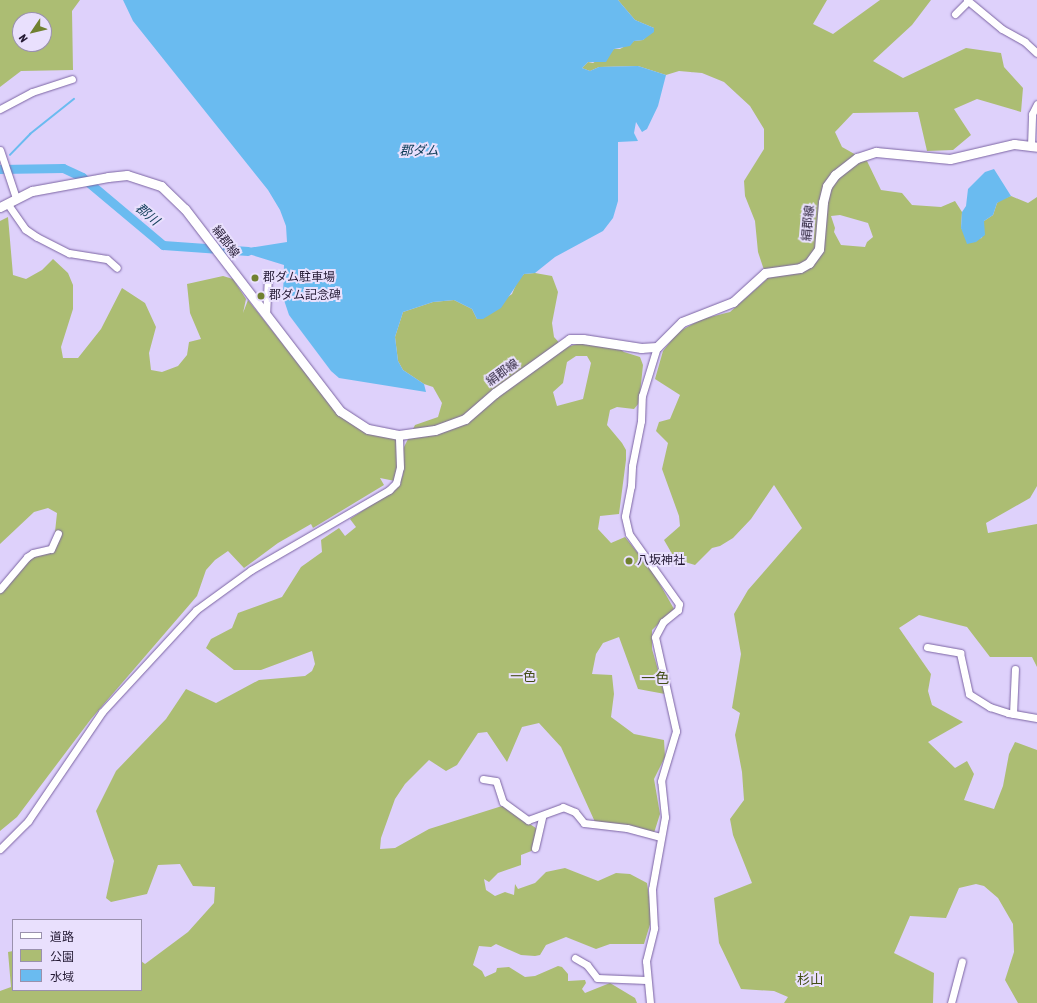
<!DOCTYPE html>
<meta charset="utf-8">
<style>
body{margin:0}
#map{position:relative;width:1037px;height:1003px;overflow:hidden;background:#ded1fb;font-family:"Asap Condensed","Noto Sans JP",sans-serif}
div>[style]{position:absolute}
[style*='--x']{left:calc(var(--x)*1px);top:calc(var(--y)*1px);width:calc(var(--w)*1px);rotate:calc(var(--a)*1deg)}
.green>*{inset:0;background:#acbd73}
.water>*{inset:0;background:#6abbf0}
.stream>*{height:1.5px;margin:-0.75px;padding:0 0.75px;transform-origin:0.75px;border-radius:0.75px;background:#6abbf0}
.river>*{height:9px;margin:-4.5px;padding:0 4.5px;transform-origin:4.5px;border-radius:4.5px;background:#6abbf0}
.roads{filter:drop-shadow(0 0 1px #7b64a3) drop-shadow(0 0 1px #7b64a3)}
.minor>*{height:7px;margin:-3.5px;padding:0 3.5px;transform-origin:3.5px;border-radius:3.5px;background:#fff}
.major>*{height:9px;margin:-4.5px;padding:0 4.5px;transform-origin:4.5px;border-radius:4.5px;background:#fff}
.dots>*{width:11px;height:11px;translate:-50% -50%;box-sizing:border-box;border:2px solid #e9e0fd;border-radius:50%}
span{translate:-50% -50%;white-space:nowrap;text-align:center;line-height:1.15;-webkit-text-stroke:4px #e9e0fd;paint-order:stroke}
.street-label{font-size:12px;color:#241a34}
.poi-label{font-size:12px;color:#241a34}
.left{translate:0 -50%;text-align:left}
.water-label{font-size:13px;color:#103d58;font-style:italic}
.neighbourhood-label{font-size:13px;color:#424d14}
.quarter-label{font-size:14px;color:#424d14}
.legend{position:absolute;left:12px;top:919px;width:130px;height:72px;box-sizing:border-box;background:#e9e0fd;border:1px solid #9a91ad;margin:0;padding:5px 7px;list-style:none;font-size:12px;color:#241a34}
.legend li{display:flex;align-items:center;gap:8px;height:20px}
.legend b{width:20px;border:1px solid #9a91ad}
.north{position:absolute;left:12px;top:12px;width:40px;height:40px;box-sizing:border-box;background:#e9e0fd;border:1px solid #9a91ad;border-radius:50%;rotate:235deg;font-size:11px;font-weight:700;line-height:16px;text-align:center;color:#241a34}
.north::after{content:'';display:block;margin:auto;width:14px;height:18px;background:#708130;clip-path:polygon(50% 0,100% 100%,50% 72%,0 100%)}
</style>
<div id="map">
<div class="green">
<i style="clip-path:polygon(evenodd,0 0,80px 0,72px 11px,73px 70px,21px 71px,0 87px,0 0,20px 20px,44px 20px,44px 44px,20px 44px,20px 20px)"></i>
<i style="clip-path:polygon(evenodd,618px 0,827px 0,813px 24px,833px 34px,880px 0,931px 0,912px 25px,873px 61px,903px 78px,966px 48px,1001px 53px,1004px 67px,1023px 88px,1021px 112px,977px 99px,954px 109px,971px 135px,953px 150px,927px 151px,918px 112px,853px 113px,835px 132px,842px 147px,867px 161px,881px 190px,902px 193px,912px 205px,941px 207px,955px 201px,962px 212px,961px 228px,977px 239px,982px 238px,984px 221px,993px 215px,997px 203px,1002px 199px,1011px 196px,1028px 203px,1037px 197px,1037px 486px,1030px 498px,986px 523px,988px 533px,1037px 524px,1037px 667px,1032px 657px,990px 657px,967px 627px,919px 615px,899px 628px,931px 674px,928px 691px,932px 705px,963px 722px,928px 742px,955px 768px,967px 761px,974px 774px,964px 800px,994px 809px,1003px 786px,1009px 754px,1015px 742px,1037px 750px,1037px 1003px,1018px 1003px,1005px 980px,1014px 952px,1013px 924px,998px 898px,984px 886px,976px 884px,959px 888px,946px 918px,910px 916px,894px 953px,934px 973px,933px 1003px,784px 1003px,788px 997px,774px 991px,741px 989px,719px 943px,714px 898px,752px 883px,733px 835px,730px 819px,744px 800px,742px 772px,735px 735px,740px 713px,732px 708px,741px 654px,734px 614px,748px 590px,802px 528px,774px 485px,751px 519px,733px 538px,720px 546px,712px 548px,695px 565px,675px 559px,664px 540px,680px 526px,679px 516px,662px 469px,668px 443px,656px 431px,659px 422px,670px 419px,680px 395px,655px 379px,663px 351px,678px 332px,702px 319px,730px 312px,767px 279px,758px 252px,755px 221px,745px 196px,744px 181px,764px 149px,764px 129px,750px 106px,724px 82px,702px 73px,679px 71px,666px 75px,638px 66px,599px 67px,590px 71px,582px 68px,588px 62px,593px 63px,614px 49px,620px 49px,634px 41px,643px 40px,654px 28px,635px 20px,618px 0,840px 215px,868px 223px,873px 237px,867px 242px,865px 247px,841px 245px,834px 232px,835px 228px,831px 216px,840px 215px)"></i>
<i style="clip-path:polygon(8px 217px,13px 275px,26px 279px,42px 270px,53px 259px,68px 273px,73px 285px,73px 309px,61px 347px,63px 358px,78px 358px,101px 329px,122px 288px,145px 303px,156px 327px,149px 353px,151px 370px,162px 372px,178px 366px,187px 355px,189px 342px,201px 339px,190px 313px,187px 284px,223px 276px,233px 279px,246px 299px,243px 313px,248px 300px,333px 408px,356px 427px,378px 435px,396px 437px,398px 469px,395px 481px,380px 478px,384px 485px,313px 528px,311px 524px,278px 543px,244px 568px,228px 551px,215px 560px,206px 570px,197px 596px,91px 719px,17px 817px,0 831px,0 591px,25px 563px,37px 555px,53px 551px,57px 513px,48px 508px,34px 512px,0 544px,0 221px)"></i>
<i style="clip-path:polygon(evenodd,535px 273px,552px 276px,558px 292px,552px 323px,554px 337px,564px 348px,580px 343px,617px 347px,624px 352px,640px 357px,643px 365px,639px 403px,634px 409px,617px 407px,610px 410px,607px 425px,622px 443px,626px 450px,626px 460px,619px 514px,600px 516px,598px 529px,611px 543px,625px 537px,653px 572px,674px 609px,652px 630px,652px 649px,665px 694px,638px 689px,619px 637px,603px 643px,596px 654px,592px 674px,612px 675px,614px 694px,611px 717px,634px 734px,664px 740px,665px 757px,654px 779px,660px 814px,654px 833px,616px 830px,595px 822px,561px 747px,539px 723px,522px 727px,507px 762px,487px 732px,478px 733px,457px 765px,446px 771px,429px 760px,405px 784px,395px 799px,381px 838px,380px 849px,395px 848px,429px 829px,502px 806px,539px 830px,534px 850px,521px 855px,521px 865px,498px 873px,489px 882px,484px 879px,486px 890px,495px 896px,505px 892px,514px 895px,515px 884px,518px 889px,535px 883px,546px 872px,565px 868px,598px 881px,616px 873px,630px 874px,647px 883px,652px 918px,644px 944px,610px 944px,596px 949px,566px 937px,546px 945px,540px 955px,535px 956px,521px 955px,496px 944px,491px 947px,479px 946px,473px 965px,482px 971px,485px 977px,496px 972px,497px 968px,509px 967px,525px 977px,535px 976px,558px 966px,562px 967px,568px 974px,568px 981px,585px 980px,586px 983px,582px 989px,585px 993px,610px 983px,635px 998px,637px 1003px,0 1003px,0 991px,11px 987px,8px 952px,13px 951px,13px 990px,141px 990px,141px 961px,145px 964px,188px 932px,214px 903px,215px 887px,193px 886px,180px 864px,158px 865px,147px 894px,111px 902px,106px 898px,114px 861px,96px 811px,116px 771px,166px 719px,186px 689px,216px 703px,259px 680px,305px 676px,312px 671px,315px 664px,312px 651px,261px 670px,234px 670px,206px 648px,211px 639px,232px 628px,238px 613px,282px 597px,301px 567px,322px 552px,321px 540px,339px 528px,345px 536px,356px 527px,350px 519px,383px 497px,397px 485px,403px 475px,402px 451px,415px 425px,438px 417px,442px 403px,433px 387px,424px 384px,403px 370px,398px 361px,395px 337px,403px 312px,433px 302px,454px 300px,472px 309px,477px 319px,512px 294px,518px 280px,524px 274px,535px 273px,576px 356px,587px 356px,591px 363px,583px 399px,557px 406px,553px 392px,563px 383px,567px 362px,576px 356px)"></i>
</div>
<div class="water">
<i style="clip-path:polygon(123px 0,618px 0,635px 20px,654px 28px,654px 32px,643px 40px,634px 41px,630px 46px,614px 49px,606px 62px,588px 62px,582px 68px,590px 71px,599px 67px,638px 66px,666px 75px,658px 106px,647px 129px,642px 132px,636px 122px,634px 133px,638px 141px,618px 142px,618px 201px,613px 218px,603px 231px,555px 257px,535px 273px,524px 274px,501px 308px,483px 319px,477px 319px,472px 309px,454px 300px,433px 302px,403px 312px,395px 337px,398px 361px,403px 370px,424px 384px,426px 392px,339px 378px,331px 371px,289px 315px,283px 297px,284px 265px,236px 250px,287px 242px,286px 226px,280px 210px,268px 190px,133px 21px)"></i>
<i style="clip-path:polygon(994px 169px,1011px 196px,997px 203px,993px 215px,984px 221px,985px 235px,976px 242px,967px 244px,961px 228px,962px 212px,966px 206px,968px 189px,985px 172px)"></i>
</div>
<div class="stream">
<i style="--x:10;--y:155;--w:29;--a:-46"></i>
<i style="--x:30;--y:134;--w:56;--a:-38.5"></i>
</div>
<div class="river">
<i style="--x:0;--y:169;--w:63;--a:-0.9"></i>
<i style="--x:63;--y:168;--w:21;--a:25"></i>
<i style="--x:82;--y:177;--w:106;--a:40"></i>
<i style="--x:163;--y:245;--w:85;--a:4"></i>
</div>
<div class="roads">
<div class="minor">
<i style="--x:967;--y:0;--w:45;--a:39.6"></i>
<i style="--x:1002;--y:29;--w:26;--a:29"></i>
<i style="--x:1025;--y:42;--w:16;--a:43"></i>
<i style="--x:955;--y:14;--w:18;--a:-45"></i>
<i style="--x:0;--y:109;--w:36;--a:-28"></i>
<i style="--x:32;--y:92;--w:42;--a:-18"></i>
<i style="--x:1031;--y:146;--w:32;--a:-88"></i>
<i style="--x:1032;--y:114;--w:11;--a:-63"></i>
<i style="--x:0;--y:150;--w:51;--a:71.6"></i>
<i style="--x:7;--y:203;--w:32;--a:55"></i>
<i style="--x:25;--y:229;--w:14;--a:34"></i>
<i style="--x:37;--y:237;--w:36;--a:27"></i>
<i style="--x:69;--y:253;--w:38;--a:9"></i>
<i style="--x:107;--y:259;--w:13;--a:42"></i>
<i style="--x:266;--y:315;--w:39;--a:-87"></i>
<i style="--x:0;--y:589;--w:42;--a:-49.8"></i>
<i style="--x:27;--y:557;--w:7;--a:-34"></i>
<i style="--x:33;--y:553;--w:18;--a:-13"></i>
<i style="--x:51;--y:549;--w:17;--a:-66"></i>
<i style="--x:927;--y:647;--w:34;--a:10"></i>
<i style="--x:960;--y:653;--w:42;--a:77.6"></i>
<i style="--x:969;--y:694;--w:25;--a:32"></i>
<i style="--x:990;--y:707;--w:19;--a:18"></i>
<i style="--x:1008;--y:713;--w:29;--a:10"></i>
<i style="--x:1013;--y:714;--w:45;--a:-87.5"></i>
<i style="--x:483;--y:779;--w:13;--a:9"></i>
<i style="--x:496;--y:781;--w:22;--a:72"></i>
<i style="--x:503;--y:802;--w:31;--a:36"></i>
<i style="--x:528;--y:820;--w:37;--a:-20"></i>
<i style="--x:563;--y:807;--w:13;--a:23"></i>
<i style="--x:575;--y:812;--w:14;--a:51"></i>
<i style="--x:584;--y:823;--w:43;--a:6.6"></i>
<i style="--x:627;--y:828;--w:35;--a:15"></i>
<i style="--x:535;--y:848;--w:32;--a:-77"></i>
<i style="--x:0;--y:849;--w:40;--a:-45"></i>
<i style="--x:28;--y:821;--w:132;--a:-55.8"></i>
<i style="--x:102;--y:712;--w:139;--a:-47.3"></i>
<i style="--x:196;--y:610;--w:68;--a:-36"></i>
<i style="--x:251;--y:570;--w:160;--a:-30.1"></i>
<i style="--x:389;--y:490;--w:10;--a:-45"></i>
<i style="--x:396;--y:483;--w:16;--a:-76"></i>
<i style="--x:400;--y:467;--w:32;--a:-92"></i>
<i style="--x:575;--y:958;--w:14;--a:30"></i>
<i style="--x:587;--y:965;--w:16;--a:52"></i>
<i style="--x:597;--y:978;--w:49;--a:2.3"></i>
<i style="--x:650;--y:1003;--w:42;--a:-95.4"></i>
<i style="--x:646;--y:961;--w:34;--a:-76"></i>
<i style="--x:654;--y:928;--w:39;--a:-93"></i>
<i style="--x:652;--y:889;--w:73;--a:-79.8"></i>
<i style="--x:665;--y:817;--w:36;--a:-96"></i>
<i style="--x:661;--y:781;--w:52;--a:-73.3"></i>
<i style="--x:676;--y:731;--w:96;--a:-102.6"></i>
<i style="--x:655;--y:637;--w:17;--a:-62"></i>
<i style="--x:663;--y:622;--w:19;--a:-39"></i>
<i style="--x:678;--y:610;--w:6;--a:-81"></i>
<i style="--x:679;--y:604;--w:86;--a:-125.5"></i>
<i style="--x:629;--y:534;--w:18;--a:-103"></i>
<i style="--x:625;--y:516;--w:31;--a:-79"></i>
<i style="--x:631;--y:486;--w:20;--a:-87"></i>
<i style="--x:632;--y:466;--w:46;--a:-78.7"></i>
<i style="--x:641;--y:421;--w:25;--a:-88"></i>
<i style="--x:642;--y:396;--w:51;--a:-73"></i>
<i style="--x:951;--y:1003;--w:43;--a:-75.3"></i>
</div>
<div class="major">
<i style="--x:0;--y:207;--w:36;--a:-27"></i>
<i style="--x:32;--y:191;--w:77;--a:-10.4"></i>
<i style="--x:108;--y:177;--w:19;--a:-6"></i>
<i style="--x:127;--y:175;--w:36;--a:18"></i>
<i style="--x:161;--y:186;--w:33;--a:44"></i>
<i style="--x:185;--y:209;--w:255;--a:52.5"></i>
<i style="--x:340;--y:411;--w:33;--a:33"></i>
<i style="--x:368;--y:429;--w:32;--a:11"></i>
<i style="--x:399;--y:435;--w:36;--a:-8"></i>
<i style="--x:435;--y:430;--w:32;--a:-20"></i>
<i style="--x:465;--y:419;--w:40;--a:-41"></i>
<i style="--x:495;--y:393;--w:92;--a:-35.8"></i>
<i style="--x:570;--y:339;--w:13;--a:0"></i>
<i style="--x:583;--y:339;--w:59;--a:8.8"></i>
<i style="--x:641;--y:348;--w:16;--a:-4"></i>
<i style="--x:657;--y:347;--w:35;--a:-45"></i>
<i style="--x:682;--y:322;--w:55;--a:-21.4"></i>
<i style="--x:733;--y:302;--w:43;--a:-42.2"></i>
<i style="--x:765;--y:273;--w:35;--a:-8"></i>
<i style="--x:800;--y:268;--w:10;--a:-29"></i>
<i style="--x:809;--y:263;--w:17;--a:-54"></i>
<i style="--x:819;--y:249;--w:47;--a:-85.1"></i>
<i style="--x:823;--y:202;--w:16;--a:-76"></i>
<i style="--x:827;--y:186;--w:14;--a:-54"></i>
<i style="--x:835;--y:175;--w:28;--a:-38"></i>
<i style="--x:857;--y:158;--w:20;--a:-18"></i>
<i style="--x:876;--y:152;--w:74;--a:5.4"></i>
<i style="--x:950;--y:159;--w:66;--a:-13.2"></i>
<i style="--x:1014;--y:144;--w:23;--a:7"></i>
</div>
</div>
<div class="dots">
<i style="left:255px;top:278px;background:#708130"></i>
<i style="left:261px;top:296px;background:#708130"></i>
<i style="left:629px;top:561px;background:#708130"></i>
</div>
<div class="street-label">
<span style="left:809px;top:223px;rotate:-85deg">絹郡線</span>
<span style="left:225px;top:242px;rotate:53deg">絹郡線</span>
<span style="left:503px;top:373px;rotate:-36deg">絹郡線</span>
</div>
<div class="poi-label">
<span class="left" style="left:263px;top:278px">郡ダム駐車場</span>
<span class="left" style="left:269px;top:296px">郡ダム記念碑</span>
<span class="left" style="left:637px;top:561px">八坂神社</span>
</div>
<div class="water-label">
<span style="left:419px;top:151px">郡ダム</span>
<span style="left:147px;top:215px;rotate:39deg">郡川</span>
</div>
<div class="neighbourhood-label">
<span style="left:523px;top:677px">一色</span>
<span style="left:810px;top:980px">杉山</span>
</div>
<div class="quarter-label">
<span style="left:655px;top:678px">一色</span>
</div>
<ul class="legend">
<li><b style="height:5px;background:#fff"></b>道路</li>
<li><b style="height:11px;background:#acbd73"></b>公園</li>
<li><b style="height:11px;background:#6abbf0"></b>水域</li>
</ul>
<div class="north">N</div>
</div>
